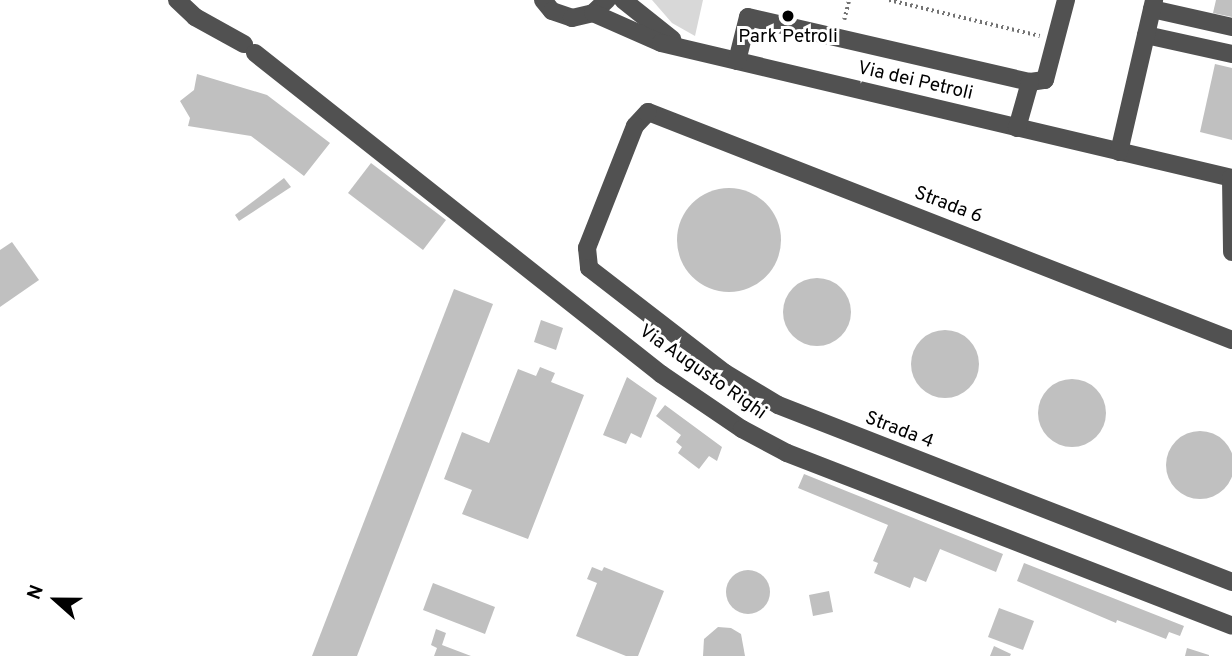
<!DOCTYPE html>
<style>
body{margin:0}
#map{position:relative;width:1232px;height:656px;overflow:hidden;background:#fff;font-family:Overpass,sans-serif}
div>[style]{position:absolute}
[style*='--x']{left:calc(var(--x)*1px);top:calc(var(--y)*1px);width:calc(var(--w)*1px);rotate:calc(var(--a)*1deg)}
.green>*{inset:0;background:#d8d8d8}
.building>*{inset:0;background:#c0c0c0}
.round{border-radius:50%}
.path>*{height:3.5px;margin-top:-1.75px;transform-origin:0;background:repeating-linear-gradient(90deg,#737373 0 2px,transparent 0 5.5px)}
.minor>*{height:18px;margin:-9px;padding:0 9px;transform-origin:9px;border-radius:9px;background:#515151}
.dots>*{width:19px;height:19px;translate:-50% -50%;box-sizing:border-box;border:4px solid #fff;border-radius:50%}
span{translate:-50% -50%;white-space:nowrap;text-align:center;line-height:1.15;-webkit-text-stroke:6px #fff;paint-order:stroke}
.poi-label{font-size:19px;color:#000}
.street-label{font-size:19px;color:#000}
.north{position:absolute;left:21px;top:565px;width:70px;height:70px;-webkit-text-stroke:5px #fff;paint-order:stroke;rotate:291deg;font-size:19px;font-weight:700;line-height:28px;text-align:center;color:#000}
.north::after{content:'';display:block;margin:auto;width:24px;height:32px;background:#000;clip-path:polygon(50% 0,100% 100%,50% 72%,0 100%)}
</style>
<div id="map">
<div class="green">
<i style="clip-path:polygon(652px 0,703px 0,695px 36px,672px 23px)"></i>
</div>
<div class="building">
<i style="clip-path:polygon(1216px 0,1232px 0,1232px 17px,1213px 13px)"></i>
<i style="clip-path:polygon(1215px 64px,1232px 68px,1232px 140px,1200px 132px)"></i>
<i style="clip-path:polygon(197px 74px,267px 95px,330px 143px,304px 176px,251px 136px,188px 126px,190px 118px,180px 101px,194px 90px)"></i>
<i style="clip-path:polygon(371px 163px,446px 220px,423px 250px,348px 193px)"></i>
<i style="clip-path:polygon(284px 178px,291px 187px,239px 221px,235px 215px)"></i>
<i class="round" style="left:677px;top:188px;width:104px;height:104px"></i>
<i style="clip-path:polygon(12px 242px,39px 280px,0 307px,0 250px)"></i>
<i class="round" style="left:783px;top:278px;width:68px;height:68px"></i>
<i style="clip-path:polygon(454px 289px,493px 304px,357px 656px,312px 656px)"></i>
<i style="clip-path:polygon(541px 320px,563px 328px,556px 350px,534px 342px)"></i>
<i class="round" style="left:911px;top:330px;width:68px;height:68px"></i>
<i style="clip-path:polygon(540px 367px,555px 373px,551px 382px,584px 395px,528px 539px,462px 514px,472px 490px,444px 479px,462px 432px,489px 443px,518px 369px,536px 376px)"></i>
<i style="clip-path:polygon(627px 377px,657px 398px,641px 438px,631px 433px,626px 444px,603px 435px)"></i>
<i class="round" style="left:1038px;top:379px;width:68px;height:68px"></i>
<i style="clip-path:polygon(665px 405px,722px 447px,717px 461px,709px 456px,699px 469px,678px 453px,682px 447px,676px 442px,681px 435px,656px 416px)"></i>
<i class="round" style="left:1166px;top:431px;width:68px;height:68px"></i>
<i style="clip-path:polygon(804px 474px,1003px 554px,996px 572px,940px 549px,926px 582px,914px 577px,910px 588px,874px 573px,878px 563px,873px 561px,888px 525px,798px 488px)"></i>
<i style="clip-path:polygon(1024px 563px,1184px 626px,1180px 636px,1169px 632px,1166px 639px,1117px 620px,1116px 623px,1017px 581px)"></i>
<i style="clip-path:polygon(592px 567px,602px 571px,604px 567px,664px 591px,638px 656px,626px 656px,576px 636px,597px 583px,587px 579px)"></i>
<i class="round" style="left:726px;top:570px;width:44px;height:44px"></i>
<i style="clip-path:polygon(433px 583px,495px 607px,485px 634px,423px 610px)"></i>
<i style="clip-path:polygon(829px 591px,833px 612px,813px 616px,809px 595px)"></i>
<i style="clip-path:polygon(999px 608px,1034px 621px,1023px 650px,988px 637px)"></i>
<i style="clip-path:polygon(718px 627px,731px 628px,741px 634px,745px 656px,703px 656px,704px 639px)"></i>
<i style="clip-path:polygon(436px 629px,446px 633px,442px 645px,471px 656px,434px 656px,437px 648px,431px 645px)"></i>
<i style="clip-path:polygon(994px 646px,1011px 654px,1010px 656px,990px 656px)"></i>
<i style="clip-path:polygon(1187px 648px,1209px 655px,1209px 656px,1185px 656px)"></i>
</div>
<div class="path">
<i style="--x:889;--y:0;--w:155;--a:13.4"></i>
<i style="--x:844;--y:20;--w:21;--a:-76"></i>
</div>
<div class="minor">
<i style="--x:177;--y:0;--w:25;--a:43"></i>
<i style="--x:195;--y:17;--w:56;--a:28.9"></i>
<i style="--x:543;--y:0;--w:14;--a:51"></i>
<i style="--x:552;--y:11;--w:21;--a:19"></i>
<i style="--x:572;--y:18;--w:22;--a:-13"></i>
<i style="--x:593;--y:13;--w:19;--a:-43"></i>
<i style="--x:623;--y:0;--w:63;--a:38.5"></i>
<i style="--x:1152;--y:9;--w:82;--a:12.7"></i>
<i style="--x:593;--y:13;--w:74;--a:23.8"></i>
<i style="--x:661;--y:43;--w:587;--a:13.3"></i>
<i style="--x:1146;--y:35;--w:88;--a:12.5"></i>
<i style="--x:255;--y:53;--w:518;--a:38.33"></i>
<i style="--x:661;--y:374;--w:98;--a:34.2"></i>
<i style="--x:742;--y:429;--w:51;--a:28.1"></i>
<i style="--x:787;--y:453;--w:477;--a:21.2"></i>
<i style="--x:737;--y:61;--w:45;--a:-76"></i>
<i style="--x:748;--y:17;--w:289;--a:13"></i>
<i style="--x:1030;--y:82;--w:15;--a:-8"></i>
<i style="--x:1045;--y:80;--w:83;--a:-75.3"></i>
<i style="--x:1017;--y:128;--w:48;--a:-74.2"></i>
<i style="--x:1119;--y:152;--w:156;--a:-77"></i>
<i style="--x:1231;--y:178;--w:74;--a:89.2"></i>
<i style="--x:1232;--y:340;--w:627;--a:-158.67"></i>
<i style="--x:648;--y:112;--w:19;--a:133"></i>
<i style="--x:635;--y:126;--w:131;--a:111.5"></i>
<i style="--x:587;--y:248;--w:20;--a:84"></i>
<i style="--x:589;--y:268;--w:172;--a:37.7"></i>
<i style="--x:725;--y:373;--w:62;--a:31.1"></i>
<i style="--x:778;--y:405;--w:487;--a:21.3"></i>
</div>
<div class="dots">
<i style="left:788px;top:16px;background:#000"></i>
</div>
<div class="poi-label">
<span style="left:788px;top:38px">Park Petroli</span>
</div>
<div class="street-label">
<span style="left:915px;top:82px;rotate:13deg">Via dei Petroli</span>
<span style="left:948px;top:206px;rotate:21deg">Strada 6</span>
<span style="left:702px;top:373px;rotate:35deg">Via Augusto Righi</span>
<span style="left:899px;top:431px;rotate:21deg">Strada 4</span>
</div>
<div class="north">N</div>
</div>
